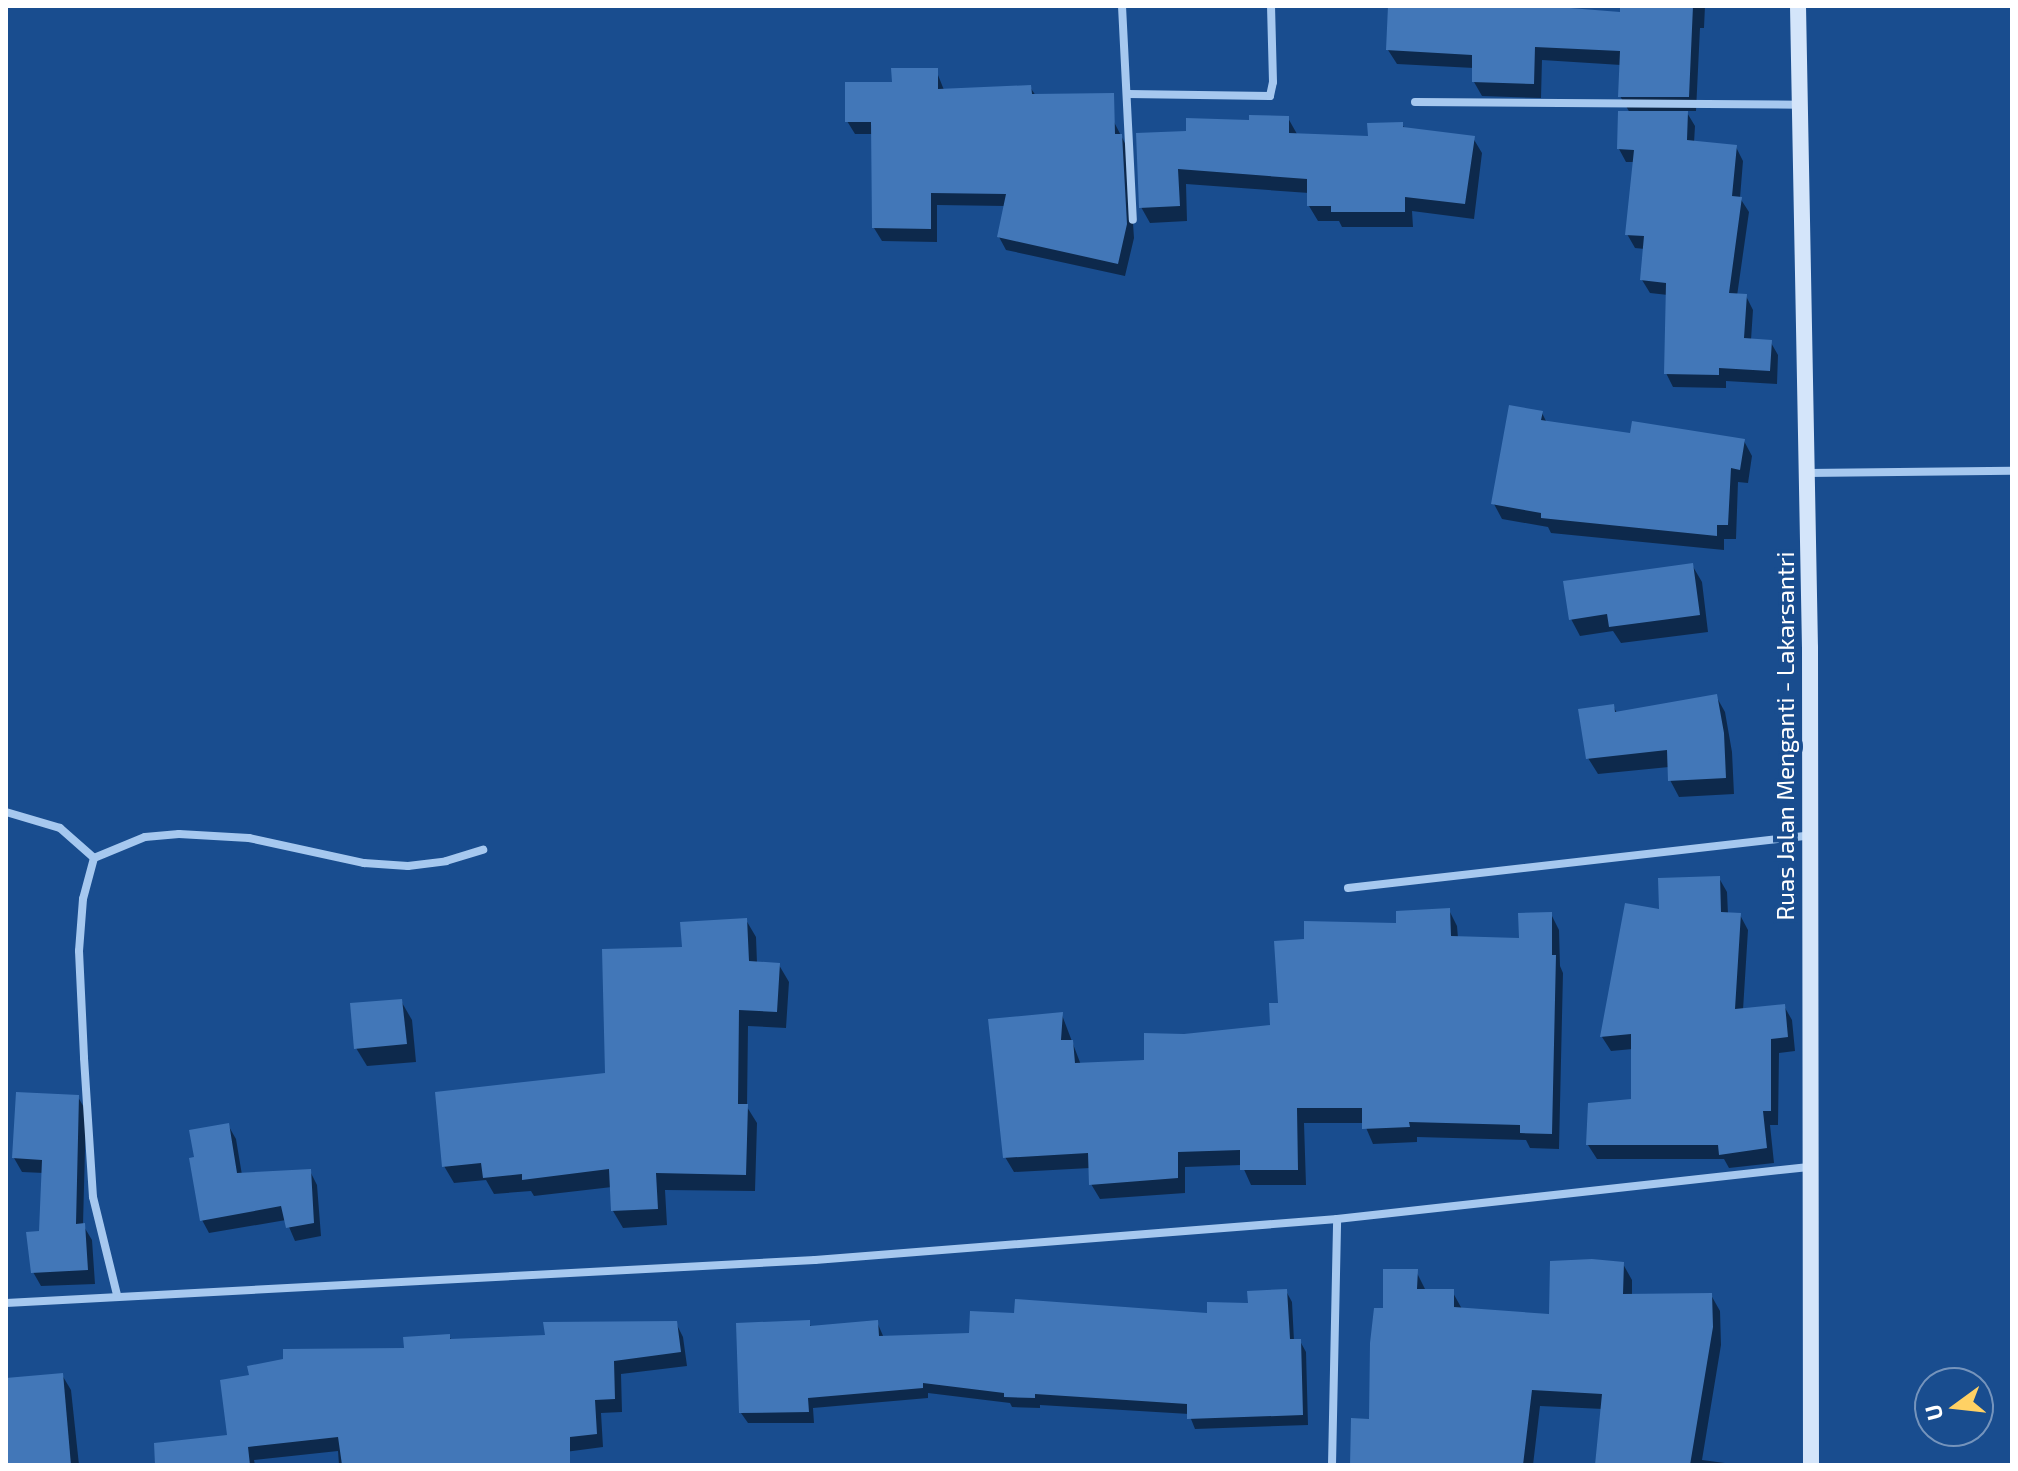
<!DOCTYPE html>
<style>
body{margin:0}
#map{position:relative;width:2018px;height:1471px;overflow:hidden;background:#194d8f;font-family:"Exo 2",sans-serif}
div>[style]{position:absolute}
[style*='--x']{left:calc(var(--x)*1px);top:calc(var(--y)*1px);width:calc(var(--w)*1px);rotate:calc(var(--a)*1deg)}
.shadow>*{inset:0;background:#0007}
.building>*{inset:0;background:#4277b8}
.street>*{height:8px;margin:-4px;padding:0 4px;transform-origin:4px;border-radius:4px;background:#a6c8ef}
.secondary>*{height:16px;margin:-8px;padding:0 8px;transform-origin:8px;border-radius:8px;background:#d4e5fa}
span{translate:-50% -50%;white-space:nowrap;text-align:center;line-height:1.15;-webkit-text-stroke:8px #194d8f;paint-order:stroke}
.street-label{font-size:24px;color:#fff}
.frame{position:absolute;inset:0;border:8px solid #fff;pointer-events:none}
.north{position:absolute;left:1914px;top:1367px;width:80px;height:80px;box-sizing:border-box;background:#194d8f;border:2px solid #7594bc;border-radius:50%;rotate:255deg;font-size:22px;font-weight:700;line-height:32px;text-align:center;color:#fff}
.north::after{content:'';display:block;margin:auto;width:28px;height:36px;background:#ffd164;clip-path:polygon(50% 0,100% 100%,50% 72%,0 100%)}
</style>
<div id="map">
<div class="shadow">
<i style="clip-path:polygon(1391px 6px,1549px 6px,1552px 10px,1622px 14px,1622px 6px,1705px 6px,1704px 28px,1700px 28px,1696px 111px,1686px 111px,1695px 126px,1694px 143px,1736px 147px,1743px 161px,1740px 198px,1749px 212px,1737px 296px,1746px 296px,1753px 310px,1751px 340px,1770px 341px,1778px 355px,1777px 384px,1726px 381px,1726px 388px,1673px 387px,1666px 373px,1668px 295px,1650px 293px,1642px 280px,1645px 249px,1635px 248px,1627px 234px,1634px 162px,1626px 162px,1619px 149px,1630px 113px,1620px 96px,1621px 65px,1542px 60px,1541px 98px,1482px 96px,1474px 82px,1474px 68px,1397px 64px,1388px 50px)"></i>
<i style="clip-path:polygon(936px 70px,944px 90px,1030px 87px,1036px 96px,1114px 122px,1128px 149px,1134px 238px,1125px 276px,1006px 250px,999px 237px,1005px 206px,937px 205px,937px 242px,882px 241px,874px 228px,873px 134px,855px 134px,847px 121px,894px 84px)"></i>
<i style="clip-path:polygon(1288px 118px,1297px 134px,1370px 138px,1402px 124px,1405px 129px,1473px 138px,1482px 153px,1474px 219px,1412px 211px,1413px 227px,1342px 227px,1339px 221px,1318px 221px,1309px 206px,1309px 193px,1186px 184px,1187px 221px,1150px 223px,1141px 207px,1187px 133px)"></i>
<i style="clip-path:polygon(1542px 413px,1547px 423px,1632px 436px,1744px 441px,1752px 456px,1748px 483px,1738px 482px,1736px 539px,1724px 539px,1724px 550px,1551px 533px,1548px 527px,1502px 519px,1494px 504px)"></i>
<i style="clip-path:polygon(1692px 565px,1702px 582px,1708px 632px,1621px 643px,1613px 631px,1580px 636px,1571px 619px)"></i>
<i style="clip-path:polygon(1716px 696px,1725px 712px,1732px 752px,1734px 794px,1679px 797px,1670px 780px,1669px 767px,1598px 774px,1588px 758px,1613px 706px,1617px 713px)"></i>
<i style="clip-path:polygon(1719px 878px,1727px 892px,1728px 914px,1740px 915px,1748px 930px,1743px 1010px,1784px 1006px,1792px 1020px,1795px 1051px,1779px 1053px,1778px 1125px,1770px 1125px,1774px 1163px,1729px 1168px,1724px 1159px,1597px 1159px,1588px 1145px,1633px 1101px,1633px 1049px,1611px 1051px,1602px 1037px,1661px 911px)"></i>
<i style="clip-path:polygon(1449px 910px,1457px 926px,1458px 938px,1521px 940px,1551px 914px,1559px 930px,1560px 966px,1563px 973px,1559px 1149px,1530px 1148px,1526px 1140px,1417px 1137px,1417px 1142px,1373px 1144px,1364px 1123px,1304px 1123px,1306px 1185px,1251px 1185px,1242px 1165px,1185px 1167px,1185px 1193px,1100px 1199px,1091px 1184px,1090px 1168px,1014px 1172px,1005px 1157px,1062px 1015px,1081px 1065px,1146px 1062px,1185px 1036px,1272px 1027px,1306px 941px,1399px 925px)"></i>
<i style="clip-path:polygon(746px 920px,756px 937px,757px 963px,779px 965px,789px 982px,786px 1028px,748px 1026px,747px 1107px,757px 1123px,755px 1191px,665px 1190px,667px 1225px,623px 1228px,613px 1211px,612px 1187px,534px 1196px,531px 1191px,494px 1194px,486px 1180px,454px 1183px,444px 1166px,607px 1075px,684px 949px)"></i>
<i style="clip-path:polygon(401px 1001px,412px 1020px,416px 1062px,367px 1066px,356px 1048px)"></i>
<i style="clip-path:polygon(78px 1097px,86px 1111px,83px 1225px,92px 1240px,95px 1284px,41px 1286px,33px 1272px,41px 1232px,44px 1173px,22px 1172px,14px 1158px)"></i>
<i style="clip-path:polygon(228px 1125px,236px 1139px,242px 1175px,310px 1171px,317px 1185px,321px 1236px,295px 1241px,286px 1220px,209px 1233px,202px 1220px)"></i>
<i style="clip-path:polygon(1623px 1264px,1632px 1280px,1632px 1296px,1711px 1295px,1720px 1311px,1721px 1345px,1702px 1460px,1740px 1465px,1597px 1465px,1603px 1409px,1540px 1406px,1533px 1465px,1352px 1465px,1371px 1421px,1385px 1311px,1416px 1271px,1426px 1291px,1452px 1291px,1462px 1309px,1551px 1316px)"></i>
<i style="clip-path:polygon(1286px 1291px,1292px 1302px,1294px 1341px,1300px 1341px,1306px 1352px,1308px 1425px,1195px 1429px,1189px 1414px,1040px 1405px,1040px 1408px,1012px 1407px,1010px 1403px,928px 1393px,928px 1398px,813px 1408px,814px 1423px,748px 1423px,741px 1413px,808px 1322px,812px 1328px,877px 1322px,884px 1338px,971px 1334px,1209px 1316px)"></i>
<i style="clip-path:polygon(676px 1323px,683px 1337px,687px 1366px,621px 1374px,622px 1412px,601px 1413px,603px 1447px,467px 1465px,339px 1465px,338px 1451px,254px 1460px,255px 1465px,144px 1465px,177px 1460px,406px 1350px,449px 1336px,452px 1341px,547px 1337px)"></i>
<i style="clip-path:polygon(62px 1375px,71px 1390px,79px 1465px,6px 1465px,6px 1380px)"></i>
</div>
<div class="building">
<i style="clip-path:polygon(1388px 6px,1545px 6px,1620px 12px,1620px 6px,1693px 6px,1689px 97px,1618px 97px,1620px 51px,1535px 47px,1534px 84px,1472px 82px,1472px 55px,1386px 50px)"></i>
<i style="clip-path:polygon(891px 68px,938px 68px,938px 89px,1031px 85px,1032px 94px,1114px 93px,1115px 134px,1122px 134px,1127px 224px,1118px 264px,997px 237px,1006px 194px,931px 193px,931px 229px,872px 228px,871px 122px,845px 122px,845px 82px,892px 82px)"></i>
<i style="clip-path:polygon(1618px 111px,1688px 111px,1687px 140px,1737px 145px,1732px 196px,1742px 197px,1729px 293px,1747px 294px,1744px 338px,1772px 340px,1770px 371px,1719px 368px,1719px 375px,1664px 374px,1666px 283px,1640px 280px,1644px 236px,1625px 235px,1634px 150px,1617px 149px)"></i>
<i style="clip-path:polygon(1249px 115px,1289px 116px,1289px 133px,1368px 136px,1367px 123px,1403px 122px,1403px 127px,1475px 136px,1465px 204px,1405px 197px,1405px 212px,1331px 212px,1331px 206px,1307px 206px,1307px 179px,1178px 169px,1180px 206px,1139px 208px,1136px 133px,1186px 131px,1186px 118px,1249px 120px)"></i>
<i style="clip-path:polygon(1509px 405px,1543px 411px,1541px 420px,1630px 433px,1632px 421px,1745px 439px,1740px 470px,1731px 468px,1728px 525px,1717px 525px,1717px 536px,1541px 518px,1541px 513px,1491px 504px)"></i>
<i style="clip-path:polygon(1693px 563px,1700px 615px,1609px 627px,1607px 614px,1569px 620px,1563px 581px)"></i>
<i style="clip-path:polygon(1717px 694px,1724px 733px,1726px 778px,1668px 781px,1667px 750px,1586px 759px,1578px 709px,1614px 704px,1615px 712px)"></i>
<i style="clip-path:polygon(1720px 876px,1721px 912px,1741px 913px,1735px 1009px,1785px 1004px,1788px 1037px,1771px 1039px,1771px 1111px,1763px 1111px,1767px 1148px,1719px 1155px,1718px 1145px,1586px 1145px,1588px 1103px,1631px 1099px,1631px 1034px,1600px 1037px,1625px 903px,1659px 909px,1658px 878px)"></i>
<i style="clip-path:polygon(1450px 908px,1451px 936px,1519px 938px,1518px 913px,1552px 912px,1552px 955px,1556px 955px,1552px 1134px,1520px 1133px,1520px 1125px,1409px 1122px,1410px 1127px,1362px 1129px,1362px 1108px,1297px 1108px,1298px 1170px,1240px 1170px,1240px 1150px,1178px 1152px,1178px 1178px,1089px 1185px,1088px 1153px,1003px 1158px,988px 1019px,1063px 1012px,1061px 1040px,1073px 1040px,1075px 1063px,1144px 1060px,1144px 1033px,1184px 1034px,1270px 1025px,1269px 1003px,1278px 1003px,1274px 941px,1304px 939px,1304px 921px,1396px 923px,1396px 911px)"></i>
<i style="clip-path:polygon(747px 918px,749px 961px,780px 963px,777px 1012px,739px 1010px,738px 1104px,748px 1104px,746px 1175px,656px 1173px,658px 1209px,611px 1211px,609px 1169px,522px 1180px,522px 1174px,483px 1178px,481px 1163px,442px 1167px,435px 1092px,605px 1073px,602px 949px,682px 947px,680px 922px)"></i>
<i style="clip-path:polygon(402px 999px,407px 1044px,354px 1049px,350px 1003px)"></i>
<i style="clip-path:polygon(16px 1092px,79px 1095px,76px 1224px,85px 1223px,88px 1270px,31px 1273px,26px 1232px,39px 1231px,42px 1160px,12px 1158px)"></i>
<i style="clip-path:polygon(229px 1123px,237px 1173px,311px 1169px,314px 1223px,286px 1228px,281px 1206px,200px 1221px,189px 1158px,194px 1157px,189px 1130px)"></i>
<i style="clip-path:polygon(1592px 1259px,1624px 1262px,1623px 1294px,1712px 1293px,1713px 1327px,1690px 1465px,1595px 1465px,1602px 1394px,1532px 1390px,1523px 1465px,1350px 1465px,1351px 1418px,1369px 1419px,1370px 1343px,1374px 1308px,1383px 1308px,1383px 1269px,1418px 1269px,1417px 1289px,1454px 1289px,1454px 1307px,1549px 1314px,1550px 1261px)"></i>
<i style="clip-path:polygon(1287px 1289px,1290px 1339px,1301px 1339px,1303px 1415px,1187px 1419px,1187px 1404px,1035px 1394px,1035px 1398px,1004px 1397px,1004px 1393px,923px 1383px,923px 1388px,808px 1398px,809px 1412px,739px 1413px,736px 1323px,810px 1320px,810px 1326px,878px 1320px,879px 1336px,969px 1333px,970px 1311px,1014px 1313px,1015px 1299px,1207px 1313px,1207px 1302px,1248px 1303px,1247px 1291px)"></i>
<i style="clip-path:polygon(677px 1321px,681px 1352px,614px 1361px,615px 1399px,595px 1400px,597px 1434px,570px 1437px,570px 1465px,342px 1465px,338px 1437px,248px 1447px,250px 1465px,155px 1465px,154px 1443px,227px 1435px,220px 1380px,249px 1375px,247px 1366px,283px 1359px,283px 1349px,404px 1348px,403px 1337px,450px 1334px,450px 1339px,545px 1335px,543px 1322px)"></i>
<i style="clip-path:polygon(63px 1373px,71px 1465px,6px 1465px,6px 1378px)"></i>
</div>
<div class="street">
<i style="--x:1122;--y:6;--w:214;--a:87.1"></i>
<i style="--x:1128;--y:94;--w:142;--a:0.8"></i>
<i style="--x:1270;--y:96;--w:14;--a:-78"></i>
<i style="--x:1273;--y:82;--w:76;--a:-91.5"></i>
<i style="--x:1415;--y:102;--w:385;--a:0.4"></i>
<i style="--x:1807;--y:473;--w:205;--a:-0.6"></i>
<i style="--x:6;--y:812;--w:56;--a:16.5"></i>
<i style="--x:60;--y:828;--w:45;--a:41.4"></i>
<i style="--x:94;--y:858;--w:42;--a:105"></i>
<i style="--x:83;--y:899;--w:52;--a:94.4"></i>
<i style="--x:79;--y:951;--w:107;--a:87.3"></i>
<i style="--x:84;--y:1058;--w:139;--a:86.3"></i>
<i style="--x:93;--y:1197;--w:101;--a:76.2"></i>
<i style="--x:94;--y:858;--w:55;--a:-22.4"></i>
<i style="--x:145;--y:837;--w:34;--a:-5"></i>
<i style="--x:179;--y:834;--w:70;--a:3.3"></i>
<i style="--x:249;--y:838;--w:118;--a:12.3"></i>
<i style="--x:364;--y:863;--w:44;--a:3.9"></i>
<i style="--x:408;--y:866;--w:38;--a:-7"></i>
<i style="--x:446;--y:861;--w:39;--a:-17"></i>
<i style="--x:1348;--y:888;--w:466;--a:-6.5"></i>
<i style="--x:6;--y:1303;--w:810;--a:-3.04"></i>
<i style="--x:815;--y:1260;--w:524;--a:-4.49"></i>
<i style="--x:1337;--y:1219;--w:477;--a:-6.3"></i>
<i style="--x:1332;--y:1465;--w:246;--a:-88.8"></i>
</div>
<div class="secondary">
<i style="--x:1798;--y:6;--w:642;--a:88.93"></i>
<i style="--x:1810;--y:648;--w:817;--a:89.93"></i>
</div>
<div class="street-label">
<span style="left:1785px;top:736px;rotate:-90deg">Ruas Jalan Menganti - Lakarsantri</span>
</div>
<div class="frame"></div>
<div class="north">U</div>
</div>
